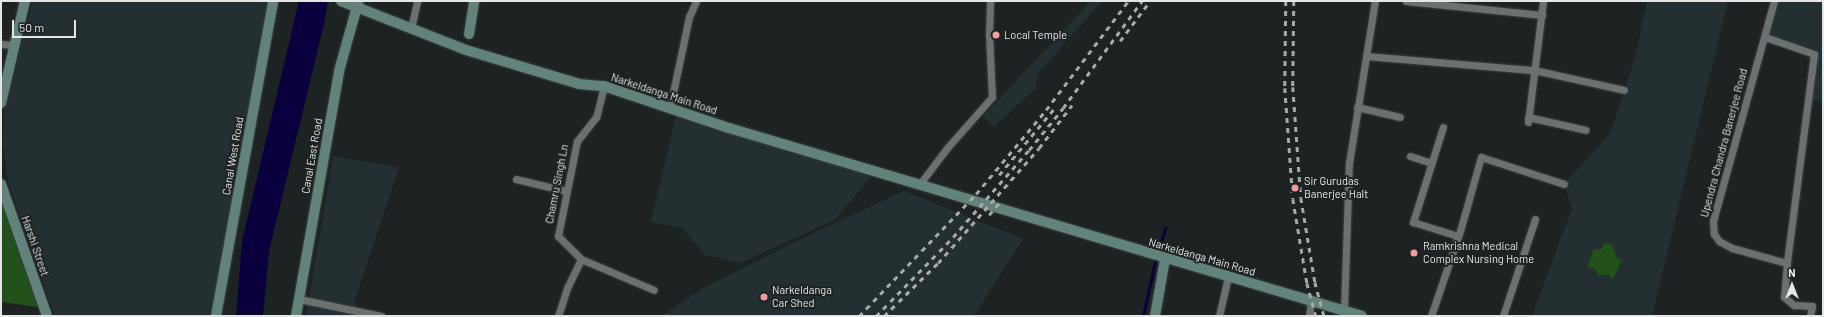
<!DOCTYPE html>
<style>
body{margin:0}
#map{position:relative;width:1824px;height:317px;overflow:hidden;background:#1d2222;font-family:Barlow,sans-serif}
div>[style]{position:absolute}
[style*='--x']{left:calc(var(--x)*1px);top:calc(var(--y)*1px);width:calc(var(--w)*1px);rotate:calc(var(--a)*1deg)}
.built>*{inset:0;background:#232f31}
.green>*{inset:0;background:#225119}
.water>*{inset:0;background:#0a003d}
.stream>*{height:2.5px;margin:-1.25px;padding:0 1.25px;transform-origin:1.25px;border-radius:1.25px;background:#0a003d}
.roads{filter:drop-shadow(0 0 1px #3c4041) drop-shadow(0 0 1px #3c4041)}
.street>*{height:7px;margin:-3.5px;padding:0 3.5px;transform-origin:3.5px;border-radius:3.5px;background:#6b7071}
.secondary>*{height:10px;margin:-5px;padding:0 5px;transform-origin:5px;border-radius:5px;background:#62827c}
.rail>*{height:2.5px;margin-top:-1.25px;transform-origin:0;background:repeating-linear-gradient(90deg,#a6aaaa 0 5px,transparent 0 10px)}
.dots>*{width:11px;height:11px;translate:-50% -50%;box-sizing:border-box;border:2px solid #1d2222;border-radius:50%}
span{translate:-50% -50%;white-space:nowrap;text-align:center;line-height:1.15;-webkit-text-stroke:4px #1d2222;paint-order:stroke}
.poi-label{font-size:11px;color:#e4e7e7}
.left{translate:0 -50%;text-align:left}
.street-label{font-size:11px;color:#e4e7e7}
.frame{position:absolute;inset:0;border:2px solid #e4e7e7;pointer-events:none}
.north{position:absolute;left:1772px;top:265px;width:40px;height:40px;-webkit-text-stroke:3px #1d2222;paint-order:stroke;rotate:0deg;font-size:11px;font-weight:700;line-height:16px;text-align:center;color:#e4e7e7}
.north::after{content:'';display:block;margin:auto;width:14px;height:18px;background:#e4e7e7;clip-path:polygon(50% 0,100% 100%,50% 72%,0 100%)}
.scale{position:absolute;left:12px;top:20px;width:64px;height:18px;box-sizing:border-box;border:2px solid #e4e7e7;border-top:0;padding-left:5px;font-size:12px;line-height:14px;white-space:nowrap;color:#e4e7e7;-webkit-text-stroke:3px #1d2222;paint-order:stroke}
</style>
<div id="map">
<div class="built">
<i style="clip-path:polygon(33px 1px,268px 1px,212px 316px,55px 316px,8px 181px,3px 145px,4px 111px)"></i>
<i style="clip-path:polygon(1086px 1px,1102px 1px,1037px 75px,1036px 88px,994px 127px,983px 116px,1088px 4px)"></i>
<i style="clip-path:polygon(1647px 1px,1728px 1px,1652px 316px,1532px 316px,1572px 208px,1564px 184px,1610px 134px,1636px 54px)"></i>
<i style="clip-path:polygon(1778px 1px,1823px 1px,1823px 101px,1811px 100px,1817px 50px,1769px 36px)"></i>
<i style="clip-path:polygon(676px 116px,760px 143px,871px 176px,835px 220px,740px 263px,705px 255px,682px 228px,651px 222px)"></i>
<i style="clip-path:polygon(333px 156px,399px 167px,354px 302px,357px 305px,356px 316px,306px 316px)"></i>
<i style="clip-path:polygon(904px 191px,1023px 239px,974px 316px,661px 316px,707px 286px,813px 233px)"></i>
</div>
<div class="green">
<i style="clip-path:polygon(1px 199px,38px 307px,1px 302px)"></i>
<i style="clip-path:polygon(1605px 243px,1612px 244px,1617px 258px,1622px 259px,1613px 280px,1609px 275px,1598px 275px,1594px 268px,1589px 269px,1588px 264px,1594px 249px,1600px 250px)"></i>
</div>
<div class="water">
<i style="clip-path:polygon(299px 1px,328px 1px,324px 24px,269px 251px,263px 316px,236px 316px,242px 241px)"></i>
</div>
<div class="stream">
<i style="--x:1158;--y:253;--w:26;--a:-74"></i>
<i style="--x:1143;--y:316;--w:59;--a:-77.4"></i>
</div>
<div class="roads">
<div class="street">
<i style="--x:1406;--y:1;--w:137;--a:5.9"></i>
<i style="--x:1774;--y:1;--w:228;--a:105.5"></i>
<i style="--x:1713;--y:221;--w:13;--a:86"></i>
<i style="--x:1714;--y:234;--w:9;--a:54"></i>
<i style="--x:1719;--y:241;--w:15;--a:28"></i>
<i style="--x:1732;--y:248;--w:57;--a:15.3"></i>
<i style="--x:1787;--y:263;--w:34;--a:95"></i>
<i style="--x:1784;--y:297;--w:13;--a:39"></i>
<i style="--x:1794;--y:305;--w:18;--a:3"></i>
<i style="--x:1812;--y:306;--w:10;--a:101"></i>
<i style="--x:411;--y:28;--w:28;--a:-77"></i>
<i style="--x:1765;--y:37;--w:52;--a:19.1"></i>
<i style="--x:1814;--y:54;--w:211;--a:97.4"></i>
<i style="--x:1;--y:44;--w:14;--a:4"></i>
<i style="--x:1366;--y:56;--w:169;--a:4.8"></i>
<i style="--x:1534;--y:70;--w:92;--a:12.5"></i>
<i style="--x:604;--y:86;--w:32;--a:104"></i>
<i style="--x:596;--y:117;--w:31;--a:128"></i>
<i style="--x:577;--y:141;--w:97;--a:101.3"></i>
<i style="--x:558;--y:236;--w:33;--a:45"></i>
<i style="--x:581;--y:259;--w:79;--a:23"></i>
<i style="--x:670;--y:107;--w:92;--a:-78.1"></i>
<i style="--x:689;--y:17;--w:17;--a:-66"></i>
<i style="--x:1357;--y:107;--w:44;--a:13.1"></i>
<i style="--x:1528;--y:117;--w:59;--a:12.6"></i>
<i style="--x:1528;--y:122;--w:122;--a:-82.9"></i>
<i style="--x:1443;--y:127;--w:100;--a:107.5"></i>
<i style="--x:1413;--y:222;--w:47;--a:17.3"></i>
<i style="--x:1410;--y:156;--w:23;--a:18"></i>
<i style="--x:516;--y:179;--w:51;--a:13.5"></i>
<i style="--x:919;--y:185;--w:46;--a:-52.9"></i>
<i style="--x:947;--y:148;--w:68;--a:-48.6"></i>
<i style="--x:992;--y:97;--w:63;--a:-92.7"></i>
<i style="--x:989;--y:34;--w:33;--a:-88"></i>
<i style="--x:299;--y:299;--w:84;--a:11.7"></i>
<i style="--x:1344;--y:311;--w:148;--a:-88.1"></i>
<i style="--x:1349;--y:163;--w:164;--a:-80.9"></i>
<i style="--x:558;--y:316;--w:32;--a:-72"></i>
<i style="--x:568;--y:286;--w:30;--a:-64"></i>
<i style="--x:1219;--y:316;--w:39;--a:-77"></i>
<i style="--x:1309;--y:316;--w:14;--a:-82"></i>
<i style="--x:1431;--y:316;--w:90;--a:-71.2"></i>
<i style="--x:1460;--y:231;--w:77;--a:-74.2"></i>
<i style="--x:1481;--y:157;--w:87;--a:18"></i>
<i style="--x:1503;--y:316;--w:102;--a:-71.7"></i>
</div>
<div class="secondary">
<i style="--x:341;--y:1;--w:134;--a:21.4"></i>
<i style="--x:466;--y:50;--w:118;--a:16.7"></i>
<i style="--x:579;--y:84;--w:25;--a:5"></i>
<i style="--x:604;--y:86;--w:132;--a:18.6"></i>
<i style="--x:729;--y:128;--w:660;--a:16.54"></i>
<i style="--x:469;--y:34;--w:33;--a:-81"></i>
<i style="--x:1;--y:103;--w:105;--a:-76.8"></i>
<i style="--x:1;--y:184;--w:140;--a:70.8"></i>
<i style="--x:216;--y:316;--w:320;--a:-79.7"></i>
<i style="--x:296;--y:316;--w:249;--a:-80"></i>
<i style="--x:339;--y:71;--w:71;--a:-74.4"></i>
<i style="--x:1155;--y:316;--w:58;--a:-80"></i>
</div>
</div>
<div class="rail">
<i style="--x:1286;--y:1;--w:87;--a:90.7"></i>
<i style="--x:1285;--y:88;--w:111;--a:85.9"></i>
<i style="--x:1293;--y:199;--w:85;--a:80.5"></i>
<i style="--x:1307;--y:283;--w:34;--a:75"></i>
<i style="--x:1294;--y:1;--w:86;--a:90.7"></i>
<i style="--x:1293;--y:87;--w:111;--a:85.9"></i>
<i style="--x:1301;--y:198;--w:85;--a:80.5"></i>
<i style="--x:1315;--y:282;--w:35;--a:75"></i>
<i style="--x:1120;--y:41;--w:50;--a:-53.1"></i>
<i style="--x:999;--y:175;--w:85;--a:-50.3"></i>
<i style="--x:989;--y:215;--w:16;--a:-50"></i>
<i style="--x:859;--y:316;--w:169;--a:-46.2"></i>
<i style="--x:976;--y:194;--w:109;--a:-50.2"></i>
<i style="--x:1046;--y:110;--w:136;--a:-53"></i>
<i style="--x:876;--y:316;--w:110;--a:-45.7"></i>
<i style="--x:953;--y:237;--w:116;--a:-48.9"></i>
<i style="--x:1029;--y:150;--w:54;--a:-51"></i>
<i style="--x:1063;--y:108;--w:133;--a:-53.6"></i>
<i style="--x:884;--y:316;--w:76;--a:-44.5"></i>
<i style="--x:938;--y:263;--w:153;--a:-48.7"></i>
<i style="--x:1039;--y:148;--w:54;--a:-52.5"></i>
</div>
<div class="dots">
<i style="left:996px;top:35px;background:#f59b9c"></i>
<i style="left:1295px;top:188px;background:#f59b9c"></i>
<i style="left:1414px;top:253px;background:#f59b9c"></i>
<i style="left:764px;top:297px;background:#f59b9c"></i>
</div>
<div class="poi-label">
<span class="left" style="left:1004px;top:35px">Local Temple</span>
<span class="left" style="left:1304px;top:188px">Sir Gurudas<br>Banerjee Halt</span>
<span class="left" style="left:1423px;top:253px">Ramkrishna Medical<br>Complex Nursing Home</span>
<span class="left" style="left:772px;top:297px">Narkeldanga<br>Car Shed</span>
</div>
<div class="street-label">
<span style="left:664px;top:94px;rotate:18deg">Narkeldanga Main Road</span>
<span style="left:1724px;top:143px;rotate:-75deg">Upendra Chandra Banerjee Road</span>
<span style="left:233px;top:156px;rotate:-80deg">Canal West Road</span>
<span style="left:312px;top:156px;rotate:-80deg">Canal East Road</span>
<span style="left:557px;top:184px;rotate:-79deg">Chamru Singh Ln</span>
<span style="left:35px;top:246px;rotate:71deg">Harshi Street</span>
<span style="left:1202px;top:257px;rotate:16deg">Narkeldanga Main Road</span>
</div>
<div class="frame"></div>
<div class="north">N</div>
<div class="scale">50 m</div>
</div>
